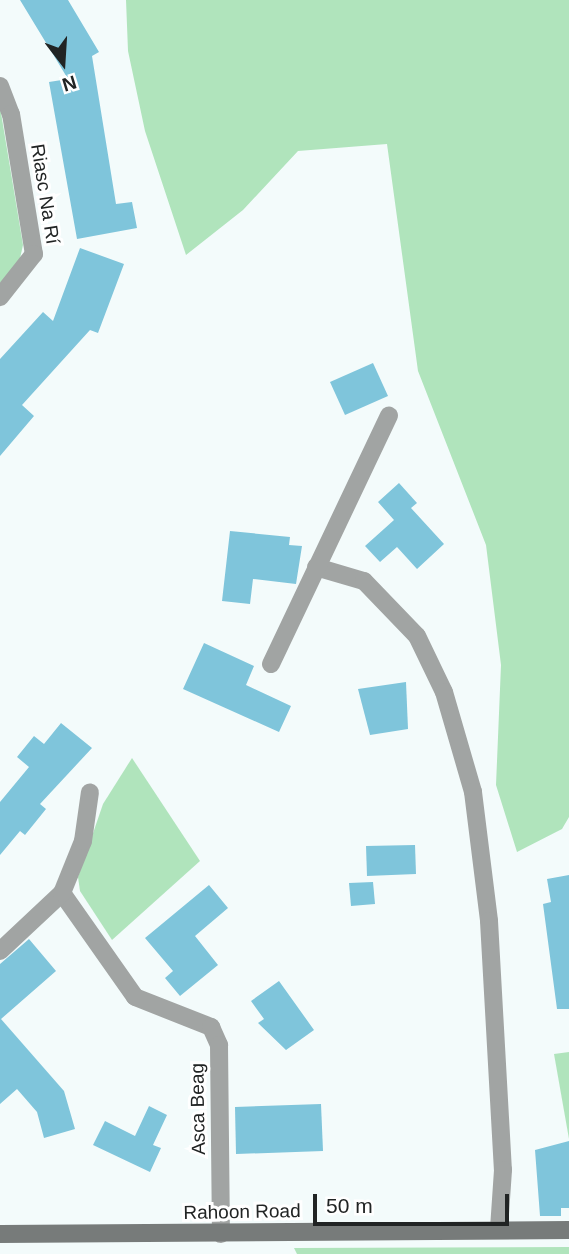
<!DOCTYPE html>
<meta charset="utf-8">
<style>
body{margin:0}
#map{position:relative;width:569px;height:1254px;overflow:hidden;background:#f3fbfb;font-family:Helvetica,sans-serif}
div>[style]{position:absolute}
[style*='--x']{left:calc(var(--x)*1px);top:calc(var(--y)*1px);width:calc(var(--w)*1px);rotate:calc(var(--a)*1deg)}
.green>*{inset:0;background:#b0e4bc}
.building>*{inset:0;background:#7fc5db}
.street>*{height:18px;margin:-9px;padding:0 9px;transform-origin:9px;border-radius:9px;background:#a1a4a3}
.secondary>*{height:18px;margin:-9px;padding:0 9px;transform-origin:9px;border-radius:9px;background:#777b7a}
span{translate:-50% -50%;white-space:nowrap;text-align:center;line-height:1.15;-webkit-text-stroke:6px #fff;paint-order:stroke}
.street-label{font-size:19px;color:#212424}
.north{position:absolute;left:28px;top:28px;width:70px;height:70px;-webkit-text-stroke:5px #fff;paint-order:stroke;rotate:163deg;font-size:19px;font-weight:700;line-height:28px;text-align:center;color:#212424}
.north::after{content:'';display:block;margin:auto;width:24px;height:32px;background:#212424;clip-path:polygon(50% 0,100% 100%,50% 72%,0 100%)}
.scale{position:absolute;left:313px;top:1194px;width:196px;height:32px;box-sizing:border-box;border:4px solid #212424;border-top:0;padding-left:9px;font-size:21px;line-height:24px;white-space:nowrap;color:#212424;-webkit-text-stroke:5px #fff;paint-order:stroke}
</style>
<div id="map">
<div class="green">
<i style="clip-path:polygon(126px 0,569px 0,569px 817px,562px 829px,517px 852px,496px 785px,501px 665px,486px 545px,418px 371px,387px 144px,298px 151px,243px 210px,186px 255px,145px 131px,128px 51px)"></i>
<i style="clip-path:polygon(0 107px,23px 245px,19px 263px,0 283px)"></i>
<i style="clip-path:polygon(132px 758px,200px 861px,112px 940px,80px 891px,78px 877px,103px 804px)"></i>
<i style="clip-path:polygon(569px 1052px,569px 1139px,554px 1054px)"></i>
<i style="clip-path:polygon(569px 1247px,569px 1254px,297px 1254px,294px 1248px)"></i>
</div>
<div class="building">
<i style="clip-path:polygon(20px 0,68px 0,99px 52px,92px 56px,116px 204px,132px 202px,137px 228px,77px 239px,49px 82px,68px 79px)"></i>
<i style="clip-path:polygon(80px 248px,124px 264px,98px 333px,90px 330px,22px 405px,34px 416px,0 456px,0 359px,43px 312px,53px 321px)"></i>
<i style="clip-path:polygon(373px 363px,388px 396px,345px 415px,330px 382px)"></i>
<i style="clip-path:polygon(399px 483px,417px 503px,411px 508px,444px 544px,417px 569px,397px 547px,380px 562px,365px 546px,394px 520px,378px 502px)"></i>
<i style="clip-path:polygon(230px 531px,290px 537px,289px 545px,302px 546px,296px 584px,253px 579px,250px 604px,222px 601px)"></i>
<i style="clip-path:polygon(204px 643px,254px 666px,246px 685px,291px 706px,279px 732px,183px 689px)"></i>
<i style="clip-path:polygon(406px 682px,408px 729px,370px 735px,358px 689px)"></i>
<i style="clip-path:polygon(61px 723px,92px 748px,40px 804px,46px 809px,25px 835px,20px 831px,0 855px,0 802px,29px 767px,17px 757px,34px 736px,44px 744px)"></i>
<i style="clip-path:polygon(415px 845px,416px 874px,367px 876px,366px 846px)"></i>
<i style="clip-path:polygon(569px 875px,569px 1009px,557px 1009px,543px 904px,551px 902px,547px 879px)"></i>
<i style="clip-path:polygon(373px 882px,375px 904px,351px 906px,349px 883px)"></i>
<i style="clip-path:polygon(209px 885px,228px 908px,195px 936px,218px 965px,180px 996px,165px 978px,173px 971px,145px 938px)"></i>
<i style="clip-path:polygon(29px 939px,56px 971px,1px 1019px,64px 1091px,75px 1129px,44px 1138px,37px 1112px,17px 1089px,0 1104px,0 964px)"></i>
<i style="clip-path:polygon(279px 981px,314px 1030px,286px 1050px,258px 1023px,264px 1019px,251px 1001px)"></i>
<i style="clip-path:polygon(321px 1104px,323px 1151px,236px 1154px,235px 1107px)"></i>
<i style="clip-path:polygon(149px 1106px,167px 1115px,153px 1145px,161px 1148px,150px 1172px,93px 1145px,105px 1121px,135px 1136px)"></i>
<i style="clip-path:polygon(569px 1141px,569px 1208px,561px 1208px,561px 1216px,540px 1216px,535px 1150px)"></i>
</div>
<div class="street">
<i style="--x:0;--y:86;--w:30;--a:69"></i>
<i style="--x:11;--y:114;--w:142;--a:80.7"></i>
<i style="--x:34;--y:254;--w:55;--a:128.3"></i>
<i style="--x:316;--y:567;--w:50;--a:16.3"></i>
<i style="--x:364;--y:581;--w:76;--a:46.1"></i>
<i style="--x:417;--y:636;--w:62;--a:64.3"></i>
<i style="--x:444;--y:692;--w:104;--a:73.8"></i>
<i style="--x:473;--y:792;--w:130;--a:82.9"></i>
<i style="--x:489;--y:921;--w:249;--a:86.8"></i>
<i style="--x:503;--y:1170;--w:59;--a:93.9"></i>
<i style="--x:271;--y:664;--w:275;--a:-64.6"></i>
<i style="--x:62;--y:893;--w:127;--a:54.9"></i>
<i style="--x:135;--y:997;--w:82;--a:21.5"></i>
<i style="--x:211;--y:1027;--w:20;--a:66"></i>
<i style="--x:219;--y:1045;--w:189;--a:89.4"></i>
<i style="--x:0;--y:951;--w:85;--a:-43.1"></i>
<i style="--x:62;--y:893;--w:56;--a:-68"></i>
<i style="--x:83;--y:841;--w:49;--a:-81.9"></i>
</div>
<div class="secondary">
<i style="--x:0;--y:1234;--w:569;--a:-0.4"></i>
</div>
<div class="street-label">
<span style="left:45px;top:194px;rotate:81deg">Riasc Na Rí</span>
<span style="left:198px;top:1109px;rotate:-91deg">Asca Beag</span>
<span style="left:242px;top:1212px;rotate:-1deg">Rahoon Road</span>
</div>
<div class="north">N</div>
<div class="scale">50 m</div>
</div>
